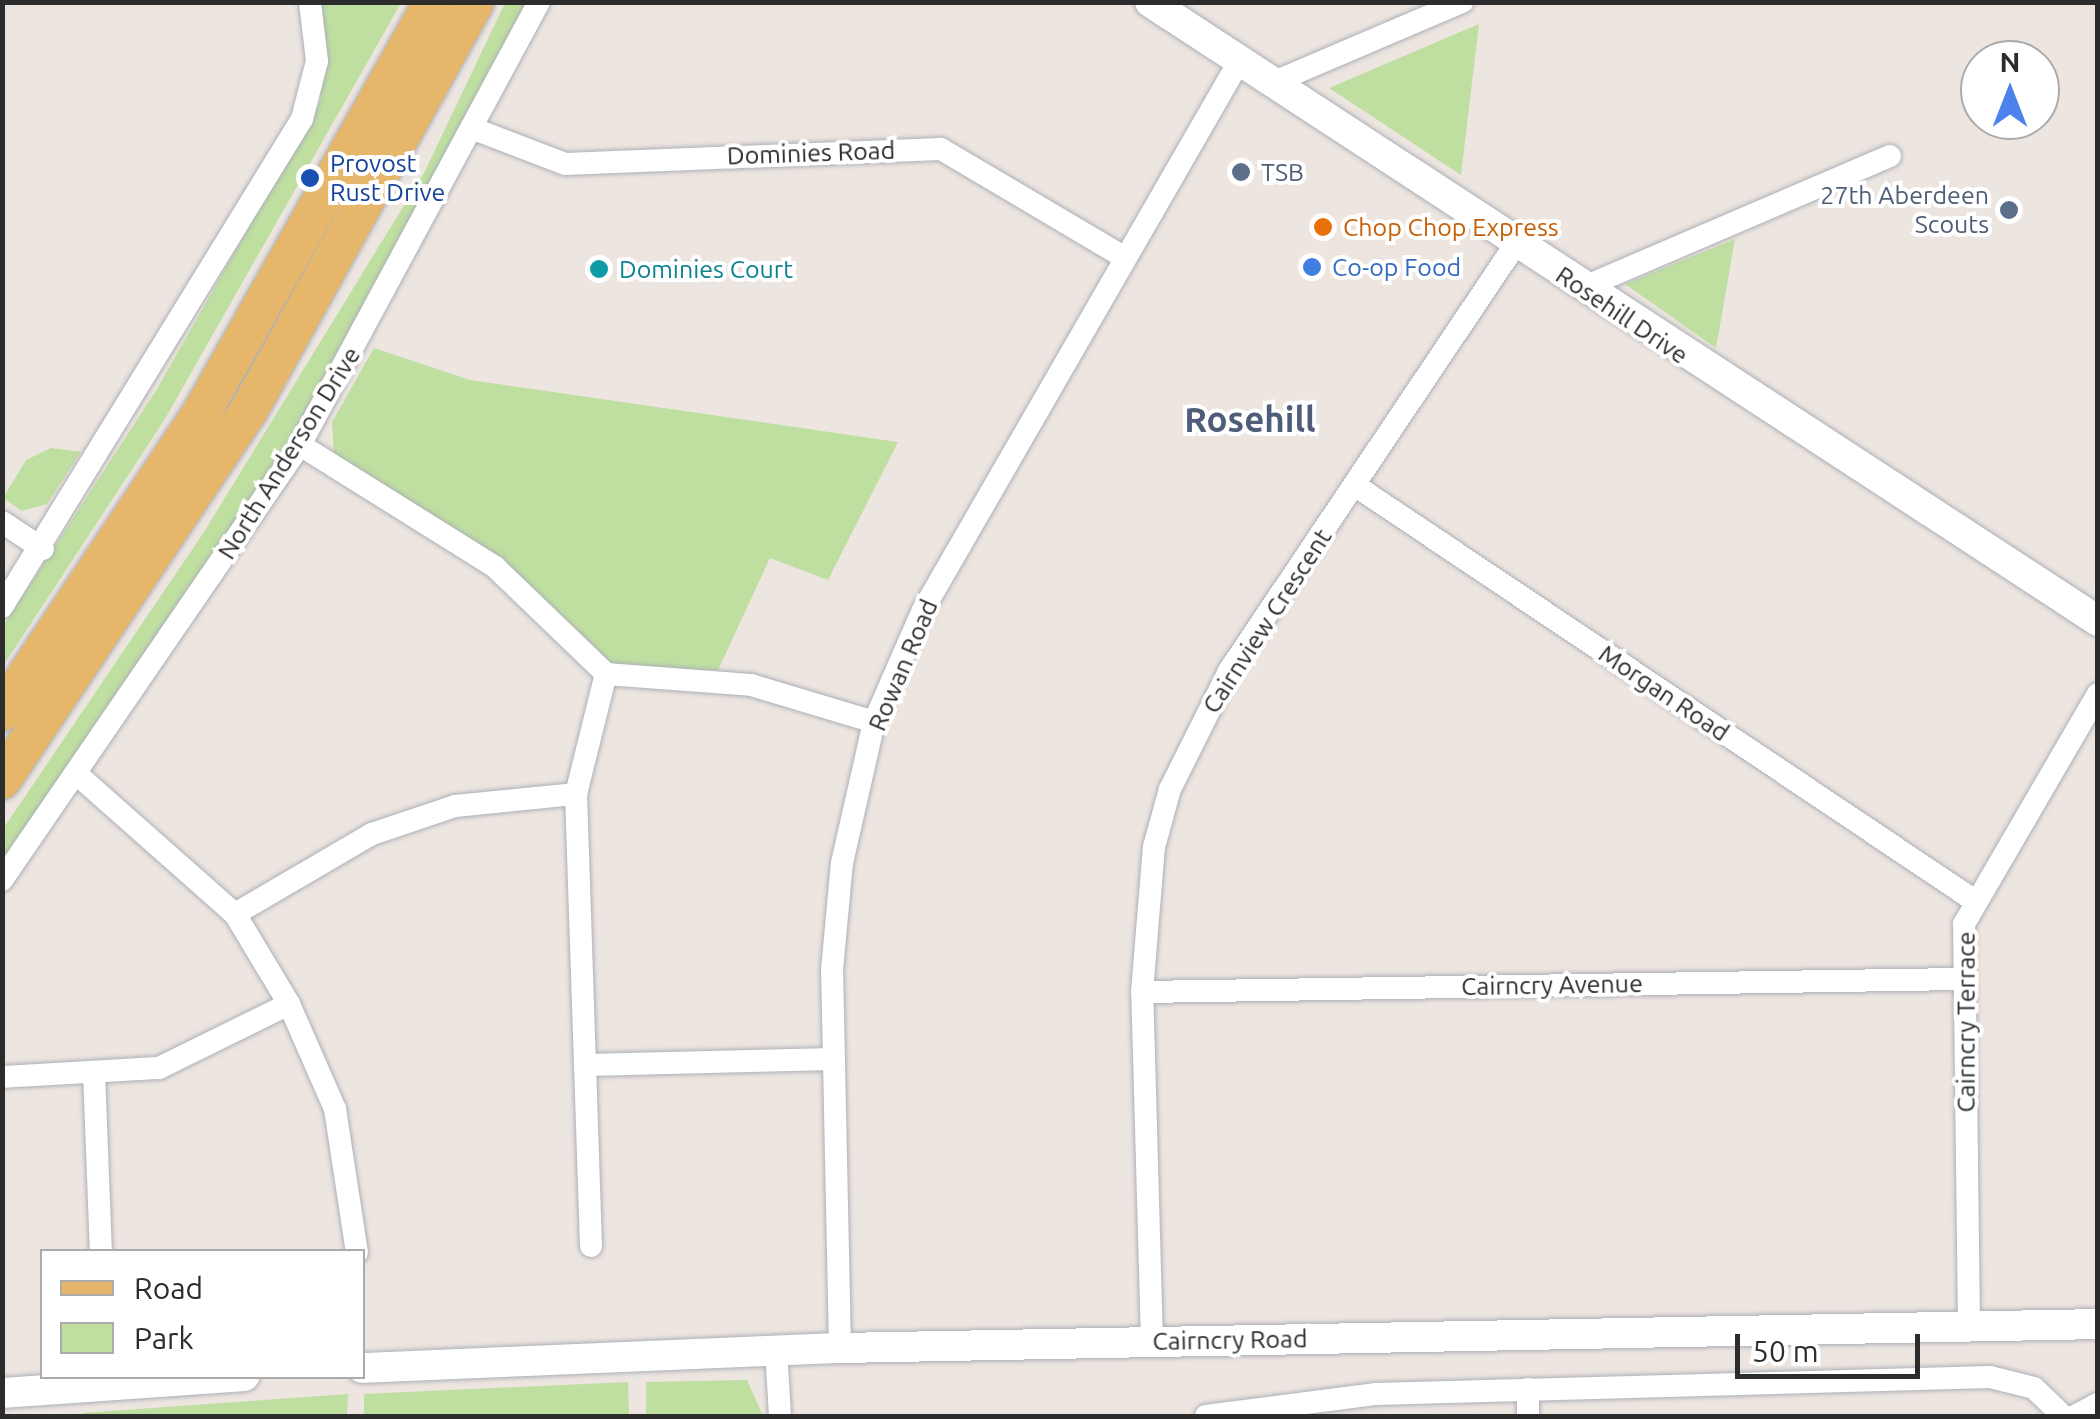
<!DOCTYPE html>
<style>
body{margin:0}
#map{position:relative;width:2100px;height:1419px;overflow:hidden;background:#ede5e0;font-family:Ubuntu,sans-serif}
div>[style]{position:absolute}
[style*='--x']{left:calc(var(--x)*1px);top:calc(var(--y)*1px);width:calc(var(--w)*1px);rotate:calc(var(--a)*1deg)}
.green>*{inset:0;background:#bfdfa1}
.roads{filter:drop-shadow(0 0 2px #acb0b7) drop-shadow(0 0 2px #acb0b7)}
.minor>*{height:22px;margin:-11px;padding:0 11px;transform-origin:11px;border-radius:11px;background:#fff}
.tertiary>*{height:30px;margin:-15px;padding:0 15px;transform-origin:15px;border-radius:15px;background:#fff}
.primary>*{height:38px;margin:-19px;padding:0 19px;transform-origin:19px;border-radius:19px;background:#e6b76b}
.dots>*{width:28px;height:28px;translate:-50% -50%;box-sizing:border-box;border:5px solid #fff;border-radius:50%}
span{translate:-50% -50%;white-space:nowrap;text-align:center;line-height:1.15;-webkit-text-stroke:8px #fff;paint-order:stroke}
.street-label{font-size:25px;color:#2c2c2c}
.transit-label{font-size:25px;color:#164399}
.left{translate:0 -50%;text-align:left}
.service-label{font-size:25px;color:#4e5e75}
.right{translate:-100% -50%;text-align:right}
.food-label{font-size:25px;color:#c56008}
.shop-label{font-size:25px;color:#366cbe}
.culture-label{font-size:25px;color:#0d838f}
.district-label{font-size:35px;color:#505d7a;font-weight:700}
.frame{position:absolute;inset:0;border:5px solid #2c2c2c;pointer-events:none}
.legend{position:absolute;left:40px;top:1249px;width:325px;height:130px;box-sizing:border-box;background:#fff;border:2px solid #ababab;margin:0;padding:12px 18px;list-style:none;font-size:30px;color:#2c2c2c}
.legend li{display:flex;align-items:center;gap:20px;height:50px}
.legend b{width:50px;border:2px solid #ababab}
.north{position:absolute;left:1960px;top:40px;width:100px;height:100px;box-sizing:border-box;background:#fff;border:2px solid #ababab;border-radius:50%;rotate:0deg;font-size:28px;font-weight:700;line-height:40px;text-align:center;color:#2c2c2c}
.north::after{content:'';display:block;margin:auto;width:35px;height:45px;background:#4d82ec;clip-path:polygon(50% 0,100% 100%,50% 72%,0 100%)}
.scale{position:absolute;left:1735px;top:1334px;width:185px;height:45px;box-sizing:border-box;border:5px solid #2c2c2c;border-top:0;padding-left:12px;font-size:30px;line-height:35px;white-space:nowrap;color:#2c2c2c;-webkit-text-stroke:8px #fff;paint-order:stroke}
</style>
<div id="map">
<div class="green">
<i style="clip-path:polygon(320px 3px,401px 3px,165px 419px,3px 666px,3px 626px,157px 389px,321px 100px)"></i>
<i style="clip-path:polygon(505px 3px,529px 3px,294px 436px,3px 866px,3px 829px,204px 532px,425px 171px)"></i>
<i style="clip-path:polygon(1479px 24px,1461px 175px,1329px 88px)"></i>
<i style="clip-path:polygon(1735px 239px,1716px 348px,1625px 284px)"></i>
<i style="clip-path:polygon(374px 348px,470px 380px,898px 442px,828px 580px,770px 558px,718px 670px,651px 673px,612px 664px,581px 643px,501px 557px,334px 454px,332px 422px)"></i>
<i style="clip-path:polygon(51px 448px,81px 452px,47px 504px,22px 511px,3px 498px,26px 460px)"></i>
<i style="clip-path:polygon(747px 1380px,763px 1416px,646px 1416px,646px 1382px)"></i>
<i style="clip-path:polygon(628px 1382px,629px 1416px,364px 1416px,364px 1394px)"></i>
<i style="clip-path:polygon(348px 1394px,347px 1416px,83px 1416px,83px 1413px)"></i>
</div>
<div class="roads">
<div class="minor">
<i style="--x:1272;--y:83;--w:207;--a:-23.1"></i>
<i style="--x:474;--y:129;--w:97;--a:21"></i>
<i style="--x:565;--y:164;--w:376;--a:-2.3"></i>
<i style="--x:941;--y:149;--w:214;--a:30.6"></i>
<i style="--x:1582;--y:288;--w:335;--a:-23.2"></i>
<i style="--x:300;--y:445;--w:230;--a:32"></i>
<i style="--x:495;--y:567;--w:154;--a:43.9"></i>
<i style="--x:606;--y:674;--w:145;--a:4.3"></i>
<i style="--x:751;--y:685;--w:128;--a:16.7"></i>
<i style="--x:1356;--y:486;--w:742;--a:33.84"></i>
<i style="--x:2;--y:522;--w:49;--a:33.4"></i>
<i style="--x:2;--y:607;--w:573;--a:-58.42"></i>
<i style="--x:302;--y:119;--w:60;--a:-75.5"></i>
<i style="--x:317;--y:61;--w:59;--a:-96.8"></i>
<i style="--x:80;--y:777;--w:207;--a:41.5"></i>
<i style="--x:235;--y:914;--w:105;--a:59"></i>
<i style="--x:289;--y:1004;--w:115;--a:66.3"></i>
<i style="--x:335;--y:1109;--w:145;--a:81.3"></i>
<i style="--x:2;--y:880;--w:527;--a:-55.59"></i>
<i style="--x:300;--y:445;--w:503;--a:-61.65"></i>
<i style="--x:235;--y:914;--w:159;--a:-30.3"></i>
<i style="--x:372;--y:834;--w:88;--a:-18.6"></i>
<i style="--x:455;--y:806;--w:122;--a:-5.7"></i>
<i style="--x:1142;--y:992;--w:820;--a:-0.91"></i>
<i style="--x:587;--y:1065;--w:245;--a:-1.4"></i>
<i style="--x:94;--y:1072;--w:180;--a:87.8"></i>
<i style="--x:2;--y:1077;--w:157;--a:-3.3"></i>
<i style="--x:159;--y:1068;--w:145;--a:-26.2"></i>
<i style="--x:591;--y:1246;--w:452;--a:-91.9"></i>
<i style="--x:576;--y:794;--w:124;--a:-76"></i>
<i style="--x:1969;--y:1325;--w:401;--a:-90.7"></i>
<i style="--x:1964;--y:924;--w:266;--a:-59.8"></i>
<i style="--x:1152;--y:1342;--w:350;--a:-91.6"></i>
<i style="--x:1142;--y:992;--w:145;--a:-85.3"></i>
<i style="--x:1154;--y:847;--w:60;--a:-74.6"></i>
<i style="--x:1170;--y:789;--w:132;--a:-63.4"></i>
<i style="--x:1229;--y:671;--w:513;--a:-56.12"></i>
<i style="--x:840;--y:1348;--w:378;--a:-91.2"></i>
<i style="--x:832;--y:970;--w:107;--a:-84.7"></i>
<i style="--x:842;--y:863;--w:145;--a:-77.2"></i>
<i style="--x:874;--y:722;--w:122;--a:-66.4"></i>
<i style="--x:923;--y:610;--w:635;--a:-60.04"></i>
<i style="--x:776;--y:1350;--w:66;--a:86.5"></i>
<i style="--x:1528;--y:1389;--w:27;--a:90"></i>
<i style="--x:1206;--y:1416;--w:170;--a:-7.4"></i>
<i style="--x:1375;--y:1394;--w:615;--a:-1.58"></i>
<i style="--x:1990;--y:1377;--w:45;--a:14"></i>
<i style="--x:2034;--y:1388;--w:40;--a:44"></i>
<i style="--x:2075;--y:1416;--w:26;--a:-28"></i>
</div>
<div class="tertiary">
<i style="--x:1150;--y:2;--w:1132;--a:33.14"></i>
<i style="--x:362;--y:1368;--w:478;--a:-2.4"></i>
<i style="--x:840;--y:1348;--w:1258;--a:-1.09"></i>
<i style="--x:2;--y:1393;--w:243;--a:-4"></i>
</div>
<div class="primary">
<i style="--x:2;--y:712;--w:361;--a:-56.3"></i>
<i style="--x:202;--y:412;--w:471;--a:-60.6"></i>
<i style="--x:2;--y:780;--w:445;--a:-56.3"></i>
<i style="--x:249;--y:410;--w:466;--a:-61"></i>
</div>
</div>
<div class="dots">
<i style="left:1241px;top:172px;background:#5c6f8a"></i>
<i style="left:310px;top:178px;background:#1a4fb4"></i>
<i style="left:2009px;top:210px;background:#5c6f8a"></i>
<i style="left:1323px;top:227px;background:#e8710a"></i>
<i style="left:1312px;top:267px;background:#3f7fe0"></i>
<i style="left:599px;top:269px;background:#0f9aa8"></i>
</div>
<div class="street-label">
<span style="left:811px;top:153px;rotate:-2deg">Dominies Road</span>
<span style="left:1622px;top:315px;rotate:34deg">Rosehill Drive</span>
<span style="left:289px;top:453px;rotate:-58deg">North Anderson Drive</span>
<span style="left:1267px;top:621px;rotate:-57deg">Cairnview Crescent</span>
<span style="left:903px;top:665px;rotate:-67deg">Rowan Road</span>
<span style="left:1664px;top:693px;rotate:34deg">Morgan Road</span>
<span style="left:1552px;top:985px;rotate:-1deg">Cairncry Avenue</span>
<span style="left:1966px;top:1022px;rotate:-90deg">Cairncry Terrace</span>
<span style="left:1230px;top:1340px;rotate:-1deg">Cairncry Road</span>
</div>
<div class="transit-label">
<span class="left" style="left:330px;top:178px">Provost<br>Rust Drive</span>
</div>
<div class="service-label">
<span class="left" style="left:1261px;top:172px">TSB</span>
<span class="right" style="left:1989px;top:210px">27th Aberdeen<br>Scouts</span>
</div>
<div class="food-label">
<span class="left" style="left:1343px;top:227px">Chop Chop Express</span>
</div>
<div class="shop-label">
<span class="left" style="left:1332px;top:267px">Co-op Food</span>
</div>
<div class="culture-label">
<span class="left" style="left:619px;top:269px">Dominies Court</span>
</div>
<div class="district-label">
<span style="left:1250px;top:419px">Rosehill</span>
</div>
<div class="frame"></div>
<ul class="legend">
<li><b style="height:12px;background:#e6b76b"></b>Road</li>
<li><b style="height:28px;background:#bfdfa1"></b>Park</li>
</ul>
<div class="north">N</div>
<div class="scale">50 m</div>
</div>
